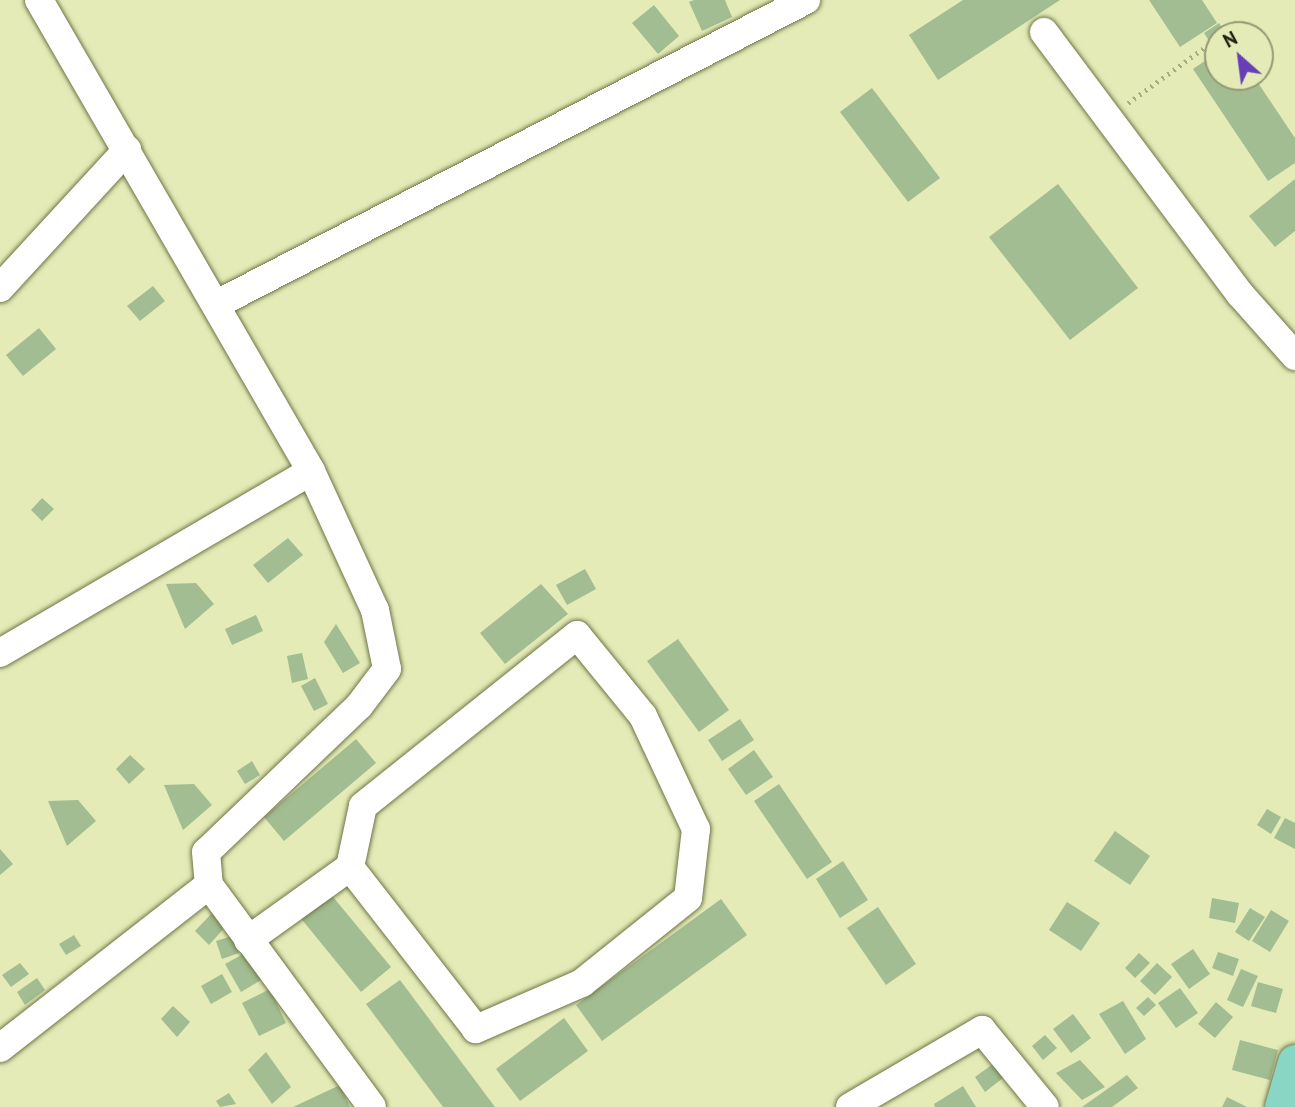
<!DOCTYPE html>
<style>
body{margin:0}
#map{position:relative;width:1295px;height:1107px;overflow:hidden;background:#e4ebb7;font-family:"PT Sans",sans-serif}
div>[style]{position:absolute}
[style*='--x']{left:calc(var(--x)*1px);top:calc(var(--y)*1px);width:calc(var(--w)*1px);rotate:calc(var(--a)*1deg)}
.building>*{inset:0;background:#a1bd91}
.path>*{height:4.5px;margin-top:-2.25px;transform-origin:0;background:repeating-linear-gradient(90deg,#a6ab82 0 2px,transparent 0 7px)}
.roads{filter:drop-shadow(0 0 2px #6f7546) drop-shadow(0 0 2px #6f7546)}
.minor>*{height:28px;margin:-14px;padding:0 14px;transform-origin:14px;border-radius:14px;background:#fff}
.major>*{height:35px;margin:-17.5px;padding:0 17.5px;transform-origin:17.5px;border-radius:17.5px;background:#8ad6c5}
span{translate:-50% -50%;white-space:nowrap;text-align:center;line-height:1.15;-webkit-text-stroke:5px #e4ebb7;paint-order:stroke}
.north{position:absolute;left:1204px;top:21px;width:70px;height:70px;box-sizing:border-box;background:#e4ebb7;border:2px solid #959a73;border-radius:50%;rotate:332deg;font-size:19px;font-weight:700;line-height:28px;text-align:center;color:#1e200d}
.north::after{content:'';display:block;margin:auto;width:24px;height:32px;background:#683fb7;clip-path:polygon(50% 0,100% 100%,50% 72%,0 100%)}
</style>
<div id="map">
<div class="building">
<i style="clip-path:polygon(694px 0,725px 0,732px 17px,702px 31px,689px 2px)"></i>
<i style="clip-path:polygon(963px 0,1060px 0,938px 80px,909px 35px)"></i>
<i style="clip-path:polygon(1149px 0,1202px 0,1217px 23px,1180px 47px)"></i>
<i style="clip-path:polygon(654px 5px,679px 36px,658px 54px,632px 23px)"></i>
<i style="clip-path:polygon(1219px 23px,1227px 35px,1218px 35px,1216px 51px,1204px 33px)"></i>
<i style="clip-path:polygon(1218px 52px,1218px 77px,1254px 77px,1295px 138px,1295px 163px,1268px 181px,1193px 69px)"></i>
<i style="clip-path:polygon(872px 88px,940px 178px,908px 202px,840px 112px)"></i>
<i style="clip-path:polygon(1295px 179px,1295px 231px,1275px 247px,1249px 216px)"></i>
<i style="clip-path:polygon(1058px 184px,1138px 288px,1070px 340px,989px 237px)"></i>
<i style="clip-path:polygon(153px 286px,165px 301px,140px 321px,127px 306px)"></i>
<i style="clip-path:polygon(39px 328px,56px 349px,23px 376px,6px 355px)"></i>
<i style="clip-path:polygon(42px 498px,54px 509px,42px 521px,31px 510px)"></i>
<i style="clip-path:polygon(288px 538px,303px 555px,268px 583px,253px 565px)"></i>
<i style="clip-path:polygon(585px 569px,596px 589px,567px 605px,556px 585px)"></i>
<i style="clip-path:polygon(196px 583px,214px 604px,185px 629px,166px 584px)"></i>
<i style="clip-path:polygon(541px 584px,568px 614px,505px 664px,480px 633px)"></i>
<i style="clip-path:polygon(256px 615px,263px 631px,232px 645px,225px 629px)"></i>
<i style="clip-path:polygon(336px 624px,360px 663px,343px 673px,324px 642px)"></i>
<i style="clip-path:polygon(678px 639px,729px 710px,699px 732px,647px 661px)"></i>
<i style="clip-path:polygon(302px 653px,308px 679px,292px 683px,287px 656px)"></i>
<i style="clip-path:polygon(315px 678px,328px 704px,314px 711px,301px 686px)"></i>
<i style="clip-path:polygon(740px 719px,754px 740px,722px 761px,708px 740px)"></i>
<i style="clip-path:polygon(356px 739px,376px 763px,284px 841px,264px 817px)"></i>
<i style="clip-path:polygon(754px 750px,773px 777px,746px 795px,728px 769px)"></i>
<i style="clip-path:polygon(130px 755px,145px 769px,129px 784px,116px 769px)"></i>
<i style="clip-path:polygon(252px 761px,260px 775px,245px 784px,237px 771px)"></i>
<i style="clip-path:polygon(194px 784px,212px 805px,183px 830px,164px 785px)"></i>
<i style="clip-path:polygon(779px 784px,832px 862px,807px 879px,754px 801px)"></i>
<i style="clip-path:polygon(78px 800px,96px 821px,67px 846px,48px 801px)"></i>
<i style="clip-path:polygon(1267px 809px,1281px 817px,1271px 834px,1257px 825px)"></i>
<i style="clip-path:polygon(1285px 818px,1295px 823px,1295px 849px,1274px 838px)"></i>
<i style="clip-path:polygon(1115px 831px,1150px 856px,1130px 885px,1094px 861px)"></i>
<i style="clip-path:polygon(0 849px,13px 864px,0 875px)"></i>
<i style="clip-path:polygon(843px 861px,868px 900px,840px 918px,816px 879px)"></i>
<i style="clip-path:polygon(329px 892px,391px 967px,361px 992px,299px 916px)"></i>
<i style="clip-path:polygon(1212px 898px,1239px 903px,1235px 923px,1209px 918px)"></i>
<i style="clip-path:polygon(721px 899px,747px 935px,602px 1041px,576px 1005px)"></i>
<i style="clip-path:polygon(1067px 902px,1100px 923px,1081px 951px,1049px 930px)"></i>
<i style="clip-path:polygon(878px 907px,916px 964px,886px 985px,847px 928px)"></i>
<i style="clip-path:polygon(1250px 908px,1265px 917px,1249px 941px,1235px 932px)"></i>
<i style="clip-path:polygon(1271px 910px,1289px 921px,1270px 952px,1252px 941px)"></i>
<i style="clip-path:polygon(212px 913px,226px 926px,209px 945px,195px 931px)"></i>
<i style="clip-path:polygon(74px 935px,81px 946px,66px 955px,59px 944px)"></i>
<i style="clip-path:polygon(232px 936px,239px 953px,222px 959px,216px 941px)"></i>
<i style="clip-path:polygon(1193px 949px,1210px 974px,1189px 989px,1171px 964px)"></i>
<i style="clip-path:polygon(1218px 952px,1239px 959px,1233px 976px,1212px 968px)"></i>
<i style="clip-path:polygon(245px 953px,261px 980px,241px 992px,225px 964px)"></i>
<i style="clip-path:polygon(1139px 953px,1150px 963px,1135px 978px,1125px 968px)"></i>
<i style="clip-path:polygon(20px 963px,29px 974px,11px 987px,2px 975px)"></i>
<i style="clip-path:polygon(1157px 963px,1172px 977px,1155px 995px,1140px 981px)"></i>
<i style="clip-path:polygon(1241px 969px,1258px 976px,1243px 1007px,1227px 1000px)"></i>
<i style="clip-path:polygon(222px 974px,232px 992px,211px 1004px,201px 986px)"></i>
<i style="clip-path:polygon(37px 978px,45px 990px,25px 1005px,17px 992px)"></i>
<i style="clip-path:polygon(400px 980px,495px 1107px,443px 1107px,366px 1004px)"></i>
<i style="clip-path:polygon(1258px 982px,1283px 989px,1276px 1013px,1251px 1006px)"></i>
<i style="clip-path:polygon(1180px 988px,1198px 1013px,1176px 1028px,1158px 1003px)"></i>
<i style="clip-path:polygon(270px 989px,286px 1023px,259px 1036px,242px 1003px)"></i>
<i style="clip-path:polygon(1148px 997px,1156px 1005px,1144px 1016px,1136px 1008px)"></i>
<i style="clip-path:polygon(1123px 1001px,1146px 1039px,1125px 1054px,1099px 1014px)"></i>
<i style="clip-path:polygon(1216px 1002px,1233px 1017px,1215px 1038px,1198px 1024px)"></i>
<i style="clip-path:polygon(173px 1006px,190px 1022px,177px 1037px,161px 1019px)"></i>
<i style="clip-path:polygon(1073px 1014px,1091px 1038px,1071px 1053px,1053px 1029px)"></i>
<i style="clip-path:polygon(564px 1018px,588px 1051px,520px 1101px,496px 1069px)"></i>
<i style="clip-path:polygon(1045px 1035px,1057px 1048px,1043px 1060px,1032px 1046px)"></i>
<i style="clip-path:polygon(1240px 1040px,1278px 1050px,1270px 1080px,1232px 1070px)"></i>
<i style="clip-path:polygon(266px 1052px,291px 1087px,272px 1104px,248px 1070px)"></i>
<i style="clip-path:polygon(1080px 1060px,1105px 1087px,1082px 1100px,1056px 1073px)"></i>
<i style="clip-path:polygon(997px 1061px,1007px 1075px,985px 1092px,975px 1077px)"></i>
<i style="clip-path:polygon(1127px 1075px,1138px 1088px,1112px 1107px,1082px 1107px)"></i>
<i style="clip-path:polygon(340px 1085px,350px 1107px,293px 1107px)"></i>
<i style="clip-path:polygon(963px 1086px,976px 1107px,935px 1107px,934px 1104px)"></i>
<i style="clip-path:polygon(229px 1093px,236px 1104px,220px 1107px,216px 1101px)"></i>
<i style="clip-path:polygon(1227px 1097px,1247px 1107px,1222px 1107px)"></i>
</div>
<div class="path">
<i style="--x:1128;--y:103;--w:94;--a:-35.9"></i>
</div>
<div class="roads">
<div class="minor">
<i style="--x:39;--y:0;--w:544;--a:59.99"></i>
<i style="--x:311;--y:471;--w:153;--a:65.3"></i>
<i style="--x:375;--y:610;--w:60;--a:78.5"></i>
<i style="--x:387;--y:669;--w:46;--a:127.1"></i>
<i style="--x:359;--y:706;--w:211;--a:136.3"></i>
<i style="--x:206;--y:852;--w:33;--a:85"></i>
<i style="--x:209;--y:885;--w:275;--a:53.7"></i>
<i style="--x:1044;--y:32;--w:327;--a:53.2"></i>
<i style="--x:1240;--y:294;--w:83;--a:48.4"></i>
<i style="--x:0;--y:288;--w:188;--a:-47.4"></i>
<i style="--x:217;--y:304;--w:663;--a:-27.3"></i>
<i style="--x:0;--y:653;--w:360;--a:-30.3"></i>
<i style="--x:248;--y:940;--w:125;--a:-35.6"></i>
<i style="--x:350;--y:867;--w:62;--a:-78"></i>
<i style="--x:363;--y:806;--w:274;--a:-38.6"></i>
<i style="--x:577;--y:635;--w:104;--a:50.8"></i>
<i style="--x:643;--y:716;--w:125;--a:64.9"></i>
<i style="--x:696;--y:829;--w:69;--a:96.6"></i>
<i style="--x:688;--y:898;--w:136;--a:141.3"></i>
<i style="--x:582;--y:983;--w:116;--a:156.5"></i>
<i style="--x:476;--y:1029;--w:205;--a:-127.9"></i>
<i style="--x:0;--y:1048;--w:265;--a:-38"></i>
<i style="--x:850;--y:1107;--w:153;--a:-30.3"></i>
<i style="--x:982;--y:1030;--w:99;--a:50.7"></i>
</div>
<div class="major">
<i style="--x:1282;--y:1107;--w:47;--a:-73.9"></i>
</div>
</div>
<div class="north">N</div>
</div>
